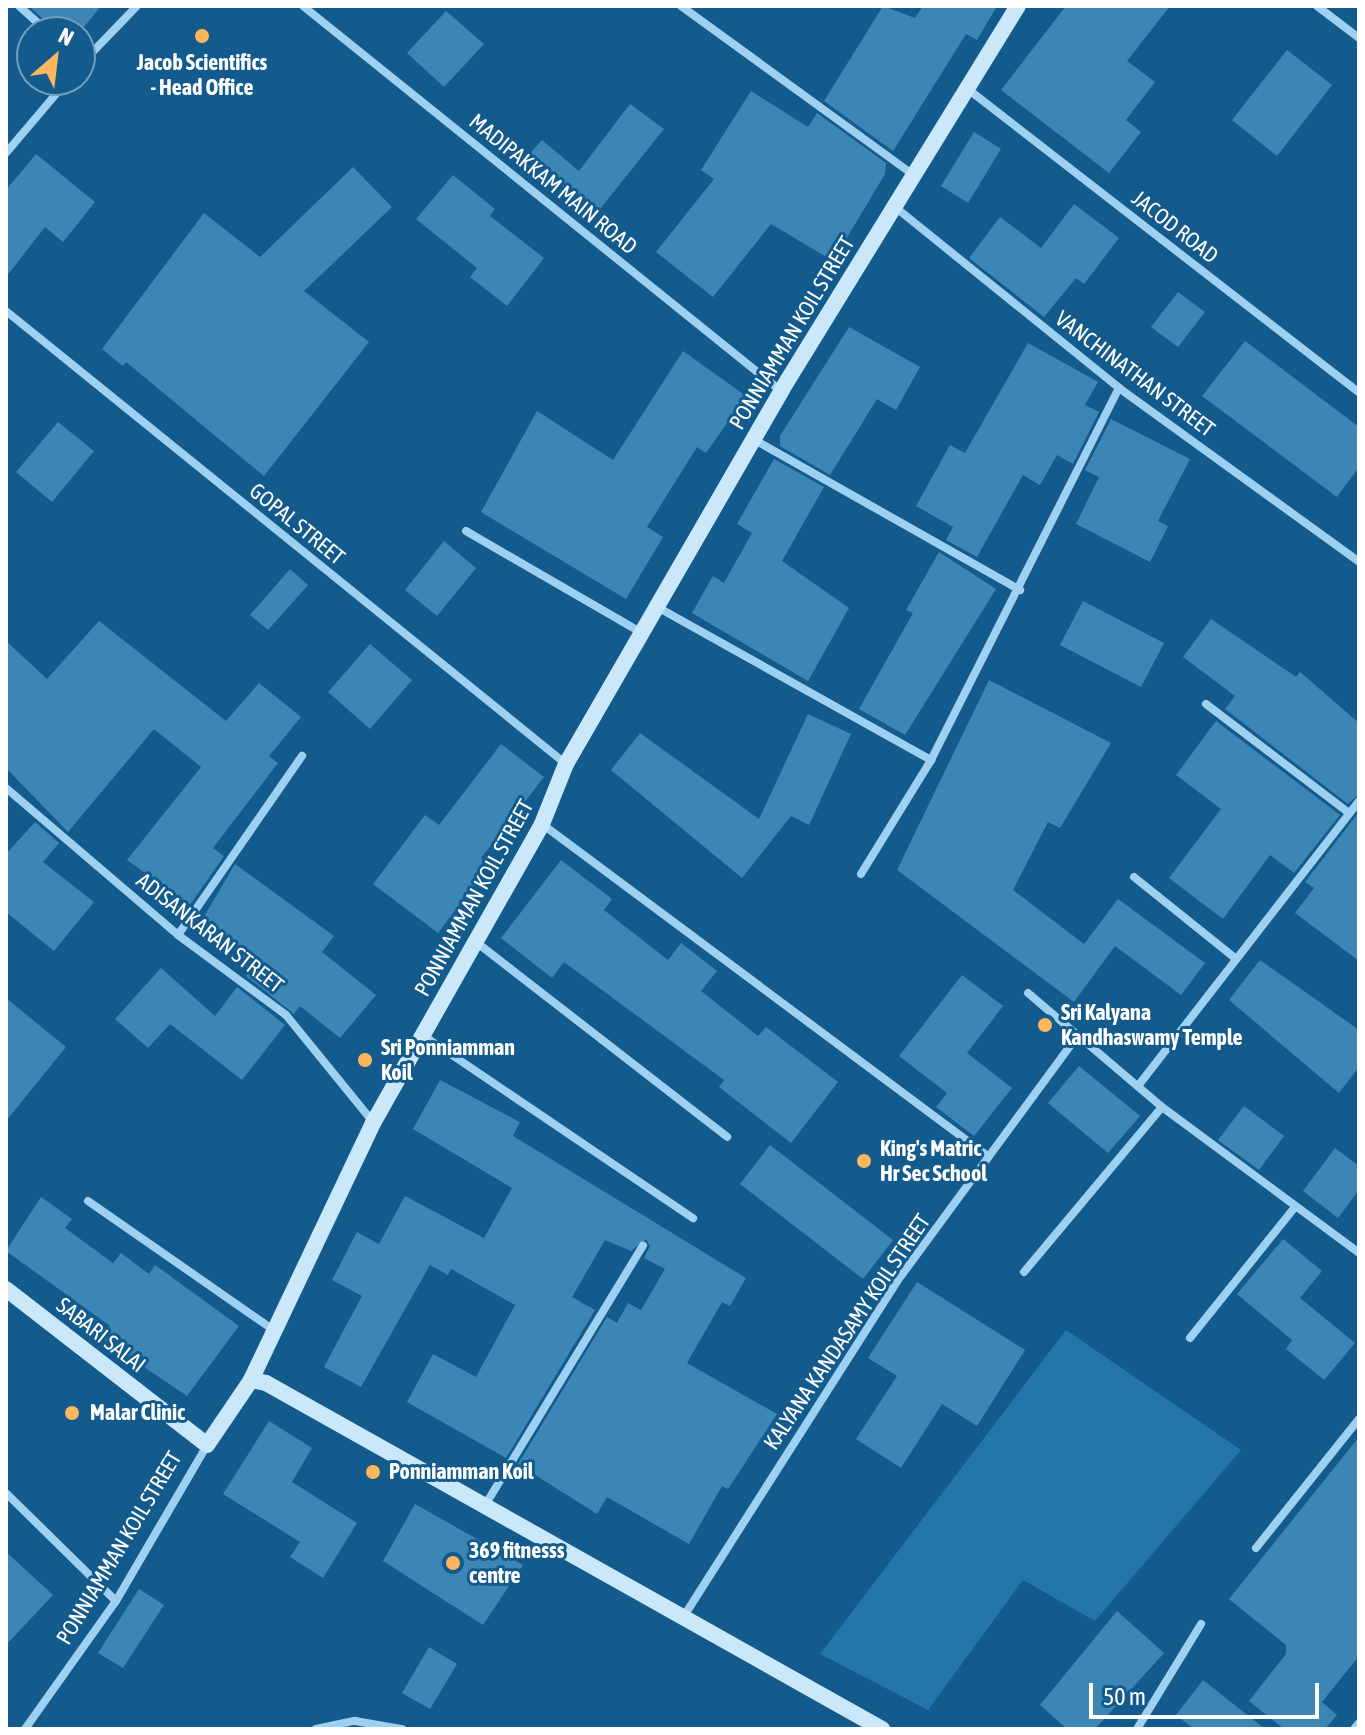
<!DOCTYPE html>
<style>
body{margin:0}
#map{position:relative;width:1365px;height:1735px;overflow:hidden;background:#145b8d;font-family:"Asap Condensed",sans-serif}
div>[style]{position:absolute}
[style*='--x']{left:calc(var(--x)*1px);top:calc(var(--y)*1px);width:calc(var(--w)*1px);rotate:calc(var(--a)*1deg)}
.green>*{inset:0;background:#2375aa}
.building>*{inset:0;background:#3c86b6}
.street>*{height:8px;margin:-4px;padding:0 4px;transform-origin:4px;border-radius:4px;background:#9dd0f1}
.secondary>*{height:16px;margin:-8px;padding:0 8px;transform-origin:8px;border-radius:8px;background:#cbe8fb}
.dots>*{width:22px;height:22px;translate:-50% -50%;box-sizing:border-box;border:4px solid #145b8d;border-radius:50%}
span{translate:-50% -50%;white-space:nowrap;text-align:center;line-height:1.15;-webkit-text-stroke:6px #145b8d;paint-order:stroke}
.poi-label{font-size:22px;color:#fff;font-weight:700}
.left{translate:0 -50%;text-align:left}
.street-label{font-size:22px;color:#fff}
.frame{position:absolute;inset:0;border:8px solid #fff;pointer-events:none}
.north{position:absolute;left:16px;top:16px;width:80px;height:80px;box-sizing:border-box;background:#145b8d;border:2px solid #729dbb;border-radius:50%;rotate:28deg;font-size:22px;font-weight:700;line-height:32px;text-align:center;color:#fff}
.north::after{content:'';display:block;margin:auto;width:28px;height:36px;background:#ffb75d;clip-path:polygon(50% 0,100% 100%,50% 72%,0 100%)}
.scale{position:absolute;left:1089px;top:1683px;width:230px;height:36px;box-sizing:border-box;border:4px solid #fff;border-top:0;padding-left:10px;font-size:24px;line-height:28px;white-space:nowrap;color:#fff;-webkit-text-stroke:6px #145b8d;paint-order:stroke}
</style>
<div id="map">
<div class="green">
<i style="clip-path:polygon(1066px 1330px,1241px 1450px,1095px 1621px,1023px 1580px,928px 1710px,820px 1654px)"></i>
</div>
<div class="building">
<i style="clip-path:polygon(29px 6px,101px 6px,80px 32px,57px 32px)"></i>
<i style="clip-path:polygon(883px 6px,915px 18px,923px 6px,997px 6px,977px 40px,966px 34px,893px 151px,824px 101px)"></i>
<i style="clip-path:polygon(1066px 6px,1170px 6px,1127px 61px,1155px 82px,1126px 120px,1141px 132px,1109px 173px,1001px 90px)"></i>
<i style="clip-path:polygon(446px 11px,484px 44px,444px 87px,407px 53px)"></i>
<i style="clip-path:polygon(1287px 50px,1332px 85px,1277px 156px,1232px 120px)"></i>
<i style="clip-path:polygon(751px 91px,808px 127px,817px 113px,886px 163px,885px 174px,833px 261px,771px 224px,713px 297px,656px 252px,714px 179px,701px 170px)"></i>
<i style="clip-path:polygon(630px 104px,664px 129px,596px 214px,527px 157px,542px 140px,579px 171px)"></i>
<i style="clip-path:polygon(974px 132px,1001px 149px,968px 203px,941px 186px)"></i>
<i style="clip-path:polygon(36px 154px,95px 202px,63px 242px,45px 227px,6px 277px,6px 190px)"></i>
<i style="clip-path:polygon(353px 167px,392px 207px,304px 291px,369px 342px,264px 476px,126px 362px,123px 366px,102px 349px,204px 213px,260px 257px)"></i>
<i style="clip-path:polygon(453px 175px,495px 209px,490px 216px,544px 258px,507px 306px,470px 277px,477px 268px,416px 219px)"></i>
<i style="clip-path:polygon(1074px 204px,1119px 238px,1084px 284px,1076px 278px,1044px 317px,969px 258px,1000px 217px,1041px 248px)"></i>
<i style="clip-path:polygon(1178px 292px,1205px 312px,1178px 347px,1151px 327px)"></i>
<i style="clip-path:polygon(849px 327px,920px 367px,896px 410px,877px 399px,830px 475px,780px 446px,780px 436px)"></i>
<i style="clip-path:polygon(1245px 341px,1359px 427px,1359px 467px,1337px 497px,1202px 396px)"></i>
<i style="clip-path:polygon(1028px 343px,1098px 382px,1085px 405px,1099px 412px,1073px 464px,1057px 455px,1040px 485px,1023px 475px,977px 557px,946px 540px,953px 527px,916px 506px,950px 445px,965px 453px)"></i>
<i style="clip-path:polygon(683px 351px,746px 396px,706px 453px,697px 447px,647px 527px,663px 537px,626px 599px,481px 512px,537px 411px,613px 460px)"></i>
<i style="clip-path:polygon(1111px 419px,1190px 459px,1158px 521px,1168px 526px,1150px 562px,1076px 524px,1099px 477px,1085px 470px)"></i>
<i style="clip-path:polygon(58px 422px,94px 451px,52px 502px,16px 472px)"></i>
<i style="clip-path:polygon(774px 459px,824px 487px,782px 561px,849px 608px,808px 681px,692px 613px,713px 576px,724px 583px,752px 533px,737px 524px)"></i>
<i style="clip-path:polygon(444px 541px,476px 568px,437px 616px,405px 590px)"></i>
<i style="clip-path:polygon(939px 552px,996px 589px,905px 735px,859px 709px,913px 613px,906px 610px)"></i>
<i style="clip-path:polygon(290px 569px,308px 585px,268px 630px,250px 615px)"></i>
<i style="clip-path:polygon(1083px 601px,1164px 643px,1141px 687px,1060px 645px)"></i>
<i style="clip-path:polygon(1211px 619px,1296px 677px,1300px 672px,1359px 723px,1359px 794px,1348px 804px,1225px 709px,1235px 696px,1183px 657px)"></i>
<i style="clip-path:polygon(99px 621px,226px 721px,259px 683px,301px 717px,269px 756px,278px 763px,213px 848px,224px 856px,190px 905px,127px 860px,201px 767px,154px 729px,68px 832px,6px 768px,6px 641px,47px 679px)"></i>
<i style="clip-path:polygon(370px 644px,412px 680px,370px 729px,328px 692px)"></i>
<i style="clip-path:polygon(989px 680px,1111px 743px,1060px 828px,1048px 822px,1013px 890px,1084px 944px,1118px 899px,1205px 963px,1181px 995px,1115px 946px,1074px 1002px,897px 870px)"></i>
<i style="clip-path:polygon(808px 714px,851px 734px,809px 825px,791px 816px,742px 878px,611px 770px,640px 733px,759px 819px)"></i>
<i style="clip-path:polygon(1216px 721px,1340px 815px,1294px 873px,1270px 855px,1223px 919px,1169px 878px,1221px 809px,1176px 775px)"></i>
<i style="clip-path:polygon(501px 744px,544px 777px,481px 858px,490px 864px,438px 933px,373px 884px,425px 815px,439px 825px)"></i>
<i style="clip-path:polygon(1359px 812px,1359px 961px,1295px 913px,1314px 888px,1305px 882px)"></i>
<i style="clip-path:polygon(35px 822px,59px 843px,43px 862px,94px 902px,54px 951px,6px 912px,6px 854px)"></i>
<i style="clip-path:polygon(561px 860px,612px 899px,604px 910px,668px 960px,681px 943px,717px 971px,701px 991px,758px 1036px,766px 1027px,838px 1082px,791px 1143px,719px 1087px,724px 1080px,564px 962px,552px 978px,501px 938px)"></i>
<i style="clip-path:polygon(235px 864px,334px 936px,322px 952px,376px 995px,340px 1038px,300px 1006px,294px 1014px,246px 976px,253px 966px,199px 925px)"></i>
<i style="clip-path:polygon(1260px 960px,1359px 1030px,1359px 1067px,1339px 1093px,1229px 1000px)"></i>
<i style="clip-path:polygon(161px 968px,215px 1016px,237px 987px,285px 1025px,242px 1080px,170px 1024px,148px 1048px,115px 1019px)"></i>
<i style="clip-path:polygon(962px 975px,1003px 1006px,967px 1053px,1012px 1088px,974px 1136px,936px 1107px,947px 1093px,899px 1056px)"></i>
<i style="clip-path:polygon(6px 998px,66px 1047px,6px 1121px)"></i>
<i style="clip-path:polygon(1079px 1066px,1140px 1116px,1108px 1153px,1048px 1103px)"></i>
<i style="clip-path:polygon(440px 1080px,520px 1122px,513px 1136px,746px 1278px,730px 1306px,722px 1302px,687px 1363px,777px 1414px,728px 1489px,722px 1486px,689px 1544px,607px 1497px,597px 1514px,518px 1464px,607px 1317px,617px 1323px,628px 1303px,641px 1310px,665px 1269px,644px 1258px,650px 1246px,646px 1239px,631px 1251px,605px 1240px,572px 1297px,595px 1310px,506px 1458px,407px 1402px,433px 1354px,476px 1377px,515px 1305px,451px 1269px,448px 1275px,430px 1265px,361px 1387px,324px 1367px,362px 1296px,332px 1280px,357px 1232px,379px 1244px,405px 1196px,484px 1238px,512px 1188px,413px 1129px)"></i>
<i style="clip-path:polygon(1244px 1106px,1284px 1136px,1259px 1170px,1218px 1140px)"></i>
<i style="clip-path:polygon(770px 1145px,893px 1240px,863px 1279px,740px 1184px)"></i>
<i style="clip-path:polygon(1335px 1148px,1359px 1166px,1359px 1190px,1338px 1218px,1303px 1191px)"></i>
<i style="clip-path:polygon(41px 1197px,72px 1219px,65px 1228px,113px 1263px,121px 1253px,149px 1274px,155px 1265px,239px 1326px,187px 1396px,101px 1338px,110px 1326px,6px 1251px)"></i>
<i style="clip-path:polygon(1283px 1239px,1322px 1271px,1300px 1298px,1355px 1343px,1324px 1380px,1286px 1349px,1292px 1340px,1237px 1294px)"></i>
<i style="clip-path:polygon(917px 1282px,1025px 1350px,977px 1426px,942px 1404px,901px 1468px,856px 1439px,897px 1376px,868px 1358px)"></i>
<i style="clip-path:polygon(269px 1421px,312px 1448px,292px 1482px,357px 1523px,323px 1578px,290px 1557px,300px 1542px,223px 1494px)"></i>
<i style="clip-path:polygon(1359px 1437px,1359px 1656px,1322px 1702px,1337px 1715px,1325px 1729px,1284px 1729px,1249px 1701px,1286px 1654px,1286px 1645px,1229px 1599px)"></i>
<i style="clip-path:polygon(415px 1504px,523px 1565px,483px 1625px,383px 1561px)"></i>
<i style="clip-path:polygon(6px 1552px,53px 1595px,6px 1645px)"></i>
<i style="clip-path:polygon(139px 1589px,164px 1605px,123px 1668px,98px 1653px)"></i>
<i style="clip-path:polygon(1117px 1611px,1164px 1653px,1095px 1729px,1067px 1729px,1040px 1705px)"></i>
<i style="clip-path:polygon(429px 1647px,457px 1664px,430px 1709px,402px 1693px)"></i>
<i style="clip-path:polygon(1203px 1680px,1265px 1729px,1194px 1729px,1176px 1715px)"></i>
</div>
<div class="street">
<i style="--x:19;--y:6;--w:39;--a:42"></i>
<i style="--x:303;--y:6;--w:614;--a:38.85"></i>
<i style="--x:681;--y:6;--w:289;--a:36"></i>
<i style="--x:1317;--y:6;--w:53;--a:37.3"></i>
<i style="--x:80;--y:65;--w:82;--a:-46"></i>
<i style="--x:969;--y:90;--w:493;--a:37.8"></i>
<i style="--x:6;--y:153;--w:96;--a:-49.7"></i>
<i style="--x:895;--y:207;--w:288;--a:38.9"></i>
<i style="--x:1119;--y:388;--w:296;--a:35.9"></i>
<i style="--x:6;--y:311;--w:720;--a:38.97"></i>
<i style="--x:753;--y:439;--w:307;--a:29.5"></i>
<i style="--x:466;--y:531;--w:203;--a:30.1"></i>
<i style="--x:659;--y:608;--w:312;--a:29.2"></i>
<i style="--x:931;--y:760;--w:417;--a:-63.2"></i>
<i style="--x:1206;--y:704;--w:180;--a:37.3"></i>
<i style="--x:6;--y:788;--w:226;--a:40.5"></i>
<i style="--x:178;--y:935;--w:134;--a:36.5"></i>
<i style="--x:286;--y:1015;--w:138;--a:50.9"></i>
<i style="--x:542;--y:824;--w:557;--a:36.68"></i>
<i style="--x:861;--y:874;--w:134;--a:-58.4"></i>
<i style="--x:1134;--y:877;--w:128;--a:38.7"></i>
<i style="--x:178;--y:935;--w:218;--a:-55.3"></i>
<i style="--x:476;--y:942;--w:318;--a:37.8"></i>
<i style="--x:1028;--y:993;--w:176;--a:40.4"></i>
<i style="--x:1162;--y:1107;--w:245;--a:36.5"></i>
<i style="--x:424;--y:1036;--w:325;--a:34.1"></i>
<i style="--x:1138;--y:1086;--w:361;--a:-52.2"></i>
<i style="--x:88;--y:1201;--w:223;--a:34.8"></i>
<i style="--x:1024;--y:1272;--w:215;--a:-50.1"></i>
<i style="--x:1190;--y:1338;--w:166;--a:-51.3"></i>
<i style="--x:6;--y:1493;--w:154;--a:44.5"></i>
<i style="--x:484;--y:1507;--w:306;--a:-58.7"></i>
<i style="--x:1256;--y:1548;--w:165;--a:-51.4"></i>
<i style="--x:684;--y:1616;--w:403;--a:-57.5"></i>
<i style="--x:901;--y:1276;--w:299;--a:-53.7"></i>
<i style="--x:25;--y:1729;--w:157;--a:-54.6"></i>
<i style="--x:116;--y:1601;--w:181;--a:-59.7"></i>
<i style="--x:316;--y:1729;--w:40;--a:-12"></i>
<i style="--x:355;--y:1721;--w:48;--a:9.7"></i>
<i style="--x:1137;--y:1729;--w:123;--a:-58.6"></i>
<i style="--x:1354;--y:1729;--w:8;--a:-50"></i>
</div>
<div class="secondary">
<i style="--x:6;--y:1289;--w:254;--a:37.8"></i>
<i style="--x:207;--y:1445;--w:78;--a:-55.9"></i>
<i style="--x:251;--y:1380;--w:284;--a:-64.6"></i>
<i style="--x:373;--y:1123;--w:343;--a:-60.5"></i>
<i style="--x:542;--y:824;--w:65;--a:-68.2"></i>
<i style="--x:566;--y:764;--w:431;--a:-60"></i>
<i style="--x:781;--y:391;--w:452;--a:-58.4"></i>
<i style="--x:251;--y:1380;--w:15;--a:11"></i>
<i style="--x:266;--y:1383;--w:707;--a:29.32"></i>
</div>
<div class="dots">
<i style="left:202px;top:36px;background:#ffb75d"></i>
<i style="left:1045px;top:1025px;background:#ffb75d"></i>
<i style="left:365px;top:1060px;background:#ffb75d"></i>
<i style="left:864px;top:1161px;background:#ffb75d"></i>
<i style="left:72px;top:1413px;background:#ffb75d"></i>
<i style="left:373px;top:1472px;background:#ffb75d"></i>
<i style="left:453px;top:1563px;background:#ffb75d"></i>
</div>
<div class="poi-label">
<span style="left:202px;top:75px">Jacob Scientifics<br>- Head Office</span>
<span class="left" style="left:1061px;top:1025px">Sri Kalyana<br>Kandhaswamy Temple</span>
<span class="left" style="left:381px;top:1060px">Sri Ponniamman<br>Koil</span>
<span class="left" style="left:880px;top:1161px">King's Matric<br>Hr Sec School</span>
<span class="left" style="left:90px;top:1413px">Malar Clinic</span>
<span class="left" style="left:389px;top:1472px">Ponniamman Koil</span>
<span class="left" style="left:469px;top:1563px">369 fitnesss<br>centre</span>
</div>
<div class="street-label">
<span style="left:553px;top:184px;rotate:39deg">MADIPAKKAM MAIN ROAD</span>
<span style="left:1175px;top:227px;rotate:38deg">JACOD ROAD</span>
<span style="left:792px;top:333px;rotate:-59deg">PONNIAMMAN KOIL STREET</span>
<span style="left:1135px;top:374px;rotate:37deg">VANCHINATHAN STREET</span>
<span style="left:297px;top:524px;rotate:39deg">GOPAL STREET</span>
<span style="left:474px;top:898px;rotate:-61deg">PONNIAMMAN KOIL STREET</span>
<span style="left:210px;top:933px;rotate:38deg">ADISANKARAN STREET</span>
<span style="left:847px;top:1332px;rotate:-56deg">KALYANA KANDASAMY KOIL STREET</span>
<span style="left:101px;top:1335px;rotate:38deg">SABARI SALAI</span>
<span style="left:119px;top:1548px;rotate:-59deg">PONNIAMMAN KOIL STREET</span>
</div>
<div class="frame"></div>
<div class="north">N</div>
<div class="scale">50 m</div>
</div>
